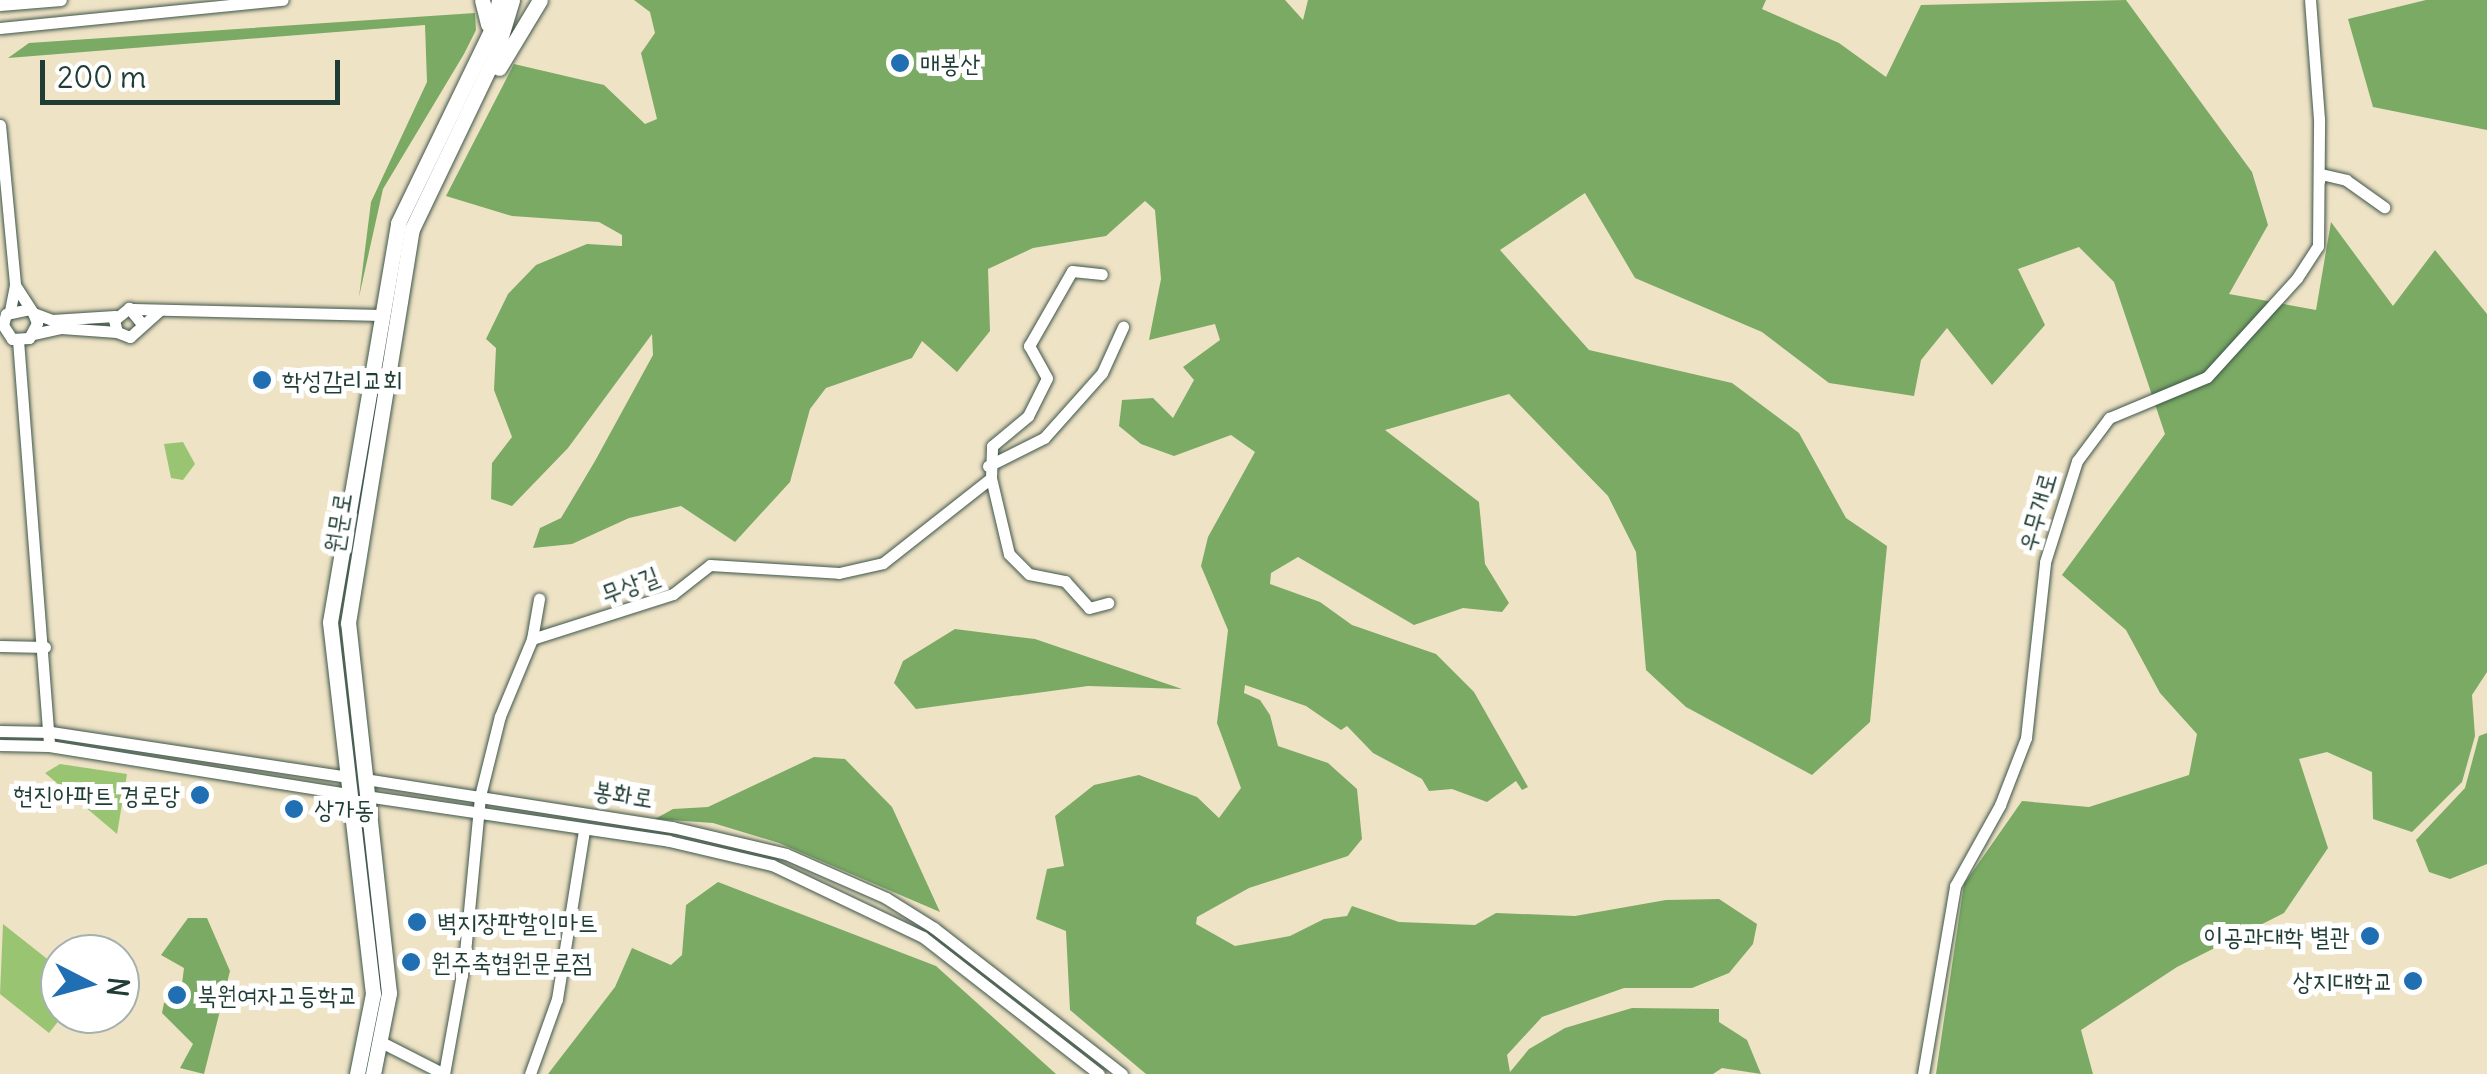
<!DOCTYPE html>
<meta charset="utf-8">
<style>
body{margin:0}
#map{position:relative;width:2487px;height:1074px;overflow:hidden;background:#efe3c6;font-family:Delius,"Poor Story",sans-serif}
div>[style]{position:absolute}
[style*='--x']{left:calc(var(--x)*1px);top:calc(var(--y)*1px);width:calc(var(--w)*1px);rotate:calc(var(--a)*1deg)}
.green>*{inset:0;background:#99c572}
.forest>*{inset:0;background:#7aaa64}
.roads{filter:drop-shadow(0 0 2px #3e564a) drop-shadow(0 0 2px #3e564a)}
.minor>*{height:11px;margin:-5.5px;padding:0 5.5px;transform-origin:5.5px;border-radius:5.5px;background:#fff}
.major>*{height:15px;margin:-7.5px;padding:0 7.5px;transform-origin:7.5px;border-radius:7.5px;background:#fff}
.dots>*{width:28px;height:28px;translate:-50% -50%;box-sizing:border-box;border:5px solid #fff;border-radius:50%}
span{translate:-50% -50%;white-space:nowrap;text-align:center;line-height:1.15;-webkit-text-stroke:10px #fff;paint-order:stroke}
.poi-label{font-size:25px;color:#1f3d34}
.left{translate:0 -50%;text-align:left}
.right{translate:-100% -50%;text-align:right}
.street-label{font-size:25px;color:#1f3d34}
.north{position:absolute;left:40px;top:934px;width:100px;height:100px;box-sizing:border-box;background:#fff;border:2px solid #a5b1ae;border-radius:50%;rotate:96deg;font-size:28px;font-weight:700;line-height:40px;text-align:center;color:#1f3d34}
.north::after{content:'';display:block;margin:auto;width:35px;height:45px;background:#1f6fb2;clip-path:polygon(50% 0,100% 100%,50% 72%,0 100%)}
.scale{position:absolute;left:40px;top:60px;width:300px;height:45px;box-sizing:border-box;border:5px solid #1f3d34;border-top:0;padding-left:12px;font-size:30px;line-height:35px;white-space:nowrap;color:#1f3d34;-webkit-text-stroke:8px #fff;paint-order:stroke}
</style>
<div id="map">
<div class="green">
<i style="clip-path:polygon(183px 442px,195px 464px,183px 480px,171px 478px,164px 444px)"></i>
<i style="clip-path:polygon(60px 764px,127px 774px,117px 834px,45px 773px)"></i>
<i style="clip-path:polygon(3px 924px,60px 969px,64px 1014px,49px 1033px,0 994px)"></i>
</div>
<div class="forest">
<i style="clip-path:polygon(634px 0,1285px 0,1303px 20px,1308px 0,1766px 0,1762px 9px,1839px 43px,1886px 77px,1921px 5px,2126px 0,2252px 172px,2268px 225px,2229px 294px,2316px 310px,2331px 222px,2393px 306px,2435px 250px,2487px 314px,2487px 672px,2472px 695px,2475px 736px,2462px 782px,2412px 832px,2373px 819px,2372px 772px,2327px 752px,2299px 759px,2328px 848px,2284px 913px,2177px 967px,2081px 1030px,2093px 1074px,1936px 1074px,1964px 884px,2022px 801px,2089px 807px,2189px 775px,2197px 734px,2160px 693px,2126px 630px,2062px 575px,2165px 434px,2114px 282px,2079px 247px,2018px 269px,2045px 325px,1992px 385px,1947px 328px,1921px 360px,1914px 396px,1829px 383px,1762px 332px,1635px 278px,1585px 193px,1500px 250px,1589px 350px,1732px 383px,1799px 433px,1846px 518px,1887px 546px,1870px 722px,1812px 775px,1686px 707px,1646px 670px,1636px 552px,1608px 496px,1509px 394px,1385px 430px,1479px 502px,1485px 564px,1509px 603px,1502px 612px,1463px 608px,1414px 625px,1298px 557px,1271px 573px,1270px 584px,1320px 602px,1352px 625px,1436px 654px,1474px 692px,1528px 787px,1522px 790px,1516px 781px,1487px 802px,1452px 789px,1429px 791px,1422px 779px,1373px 753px,1347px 726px,1341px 730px,1306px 706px,1245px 685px,1244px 693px,1260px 700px,1270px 715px,1278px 746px,1328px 763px,1357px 789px,1362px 839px,1348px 856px,1249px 888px,1197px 917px,1196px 924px,1235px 946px,1290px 936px,1324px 919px,1347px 916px,1352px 906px,1399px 922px,1475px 925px,1496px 913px,1575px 916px,1666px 900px,1719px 899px,1757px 924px,1753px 944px,1729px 973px,1692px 988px,1624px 988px,1542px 1017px,1507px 1055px,1510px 1072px,1529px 1049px,1565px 1028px,1632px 1008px,1719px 1009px,1719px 1022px,1747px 1040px,1761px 1074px,1722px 1068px,1713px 1074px,1146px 1074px,1070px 1010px,1066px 931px,1036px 919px,1047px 869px,1064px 866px,1055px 816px,1094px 785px,1139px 775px,1197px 797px,1219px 818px,1241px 788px,1217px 723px,1228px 630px,1201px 566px,1208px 537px,1255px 452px,1231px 435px,1174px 456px,1141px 444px,1119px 426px,1122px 400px,1153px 398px,1173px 418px,1194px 380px,1183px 367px,1220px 340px,1215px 324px,1149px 340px,1161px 279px,1155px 210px,1145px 201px,1106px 236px,1033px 248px,988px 269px,990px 331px,957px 372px,922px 341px,912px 358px,826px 388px,810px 409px,790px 482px,735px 542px,681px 506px,629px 518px,572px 544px,533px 548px,540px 528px,561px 518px,595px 461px,653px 355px,652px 334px,568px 448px,512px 506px,491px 499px,492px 463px,512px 437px,494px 390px,496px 348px,486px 339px,508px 294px,536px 265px,587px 244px,622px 246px,622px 235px,599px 222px,512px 216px,446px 196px,514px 64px,604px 85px,645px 124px,657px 119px,641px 53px,655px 33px,650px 12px)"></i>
<i style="clip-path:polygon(2426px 0,2487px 0,2487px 130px,2373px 107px,2348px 19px)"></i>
<i style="clip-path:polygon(475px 13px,476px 30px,464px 54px,383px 189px,359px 297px,371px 202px,427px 82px,425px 25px,8px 58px,29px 43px)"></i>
<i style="clip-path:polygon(955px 629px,1035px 639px,1182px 689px,1088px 686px,916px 709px,894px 683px,903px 661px)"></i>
<i style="clip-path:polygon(2487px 733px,2487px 864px,2450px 879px,2429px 872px,2416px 840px,2465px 788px,2479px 736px)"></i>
<i style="clip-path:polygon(814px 757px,845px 759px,892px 807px,940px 912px,779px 843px,713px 823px,655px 819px,673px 809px,708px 807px)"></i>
<i style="clip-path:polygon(718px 882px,936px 966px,1056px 1074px,548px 1074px,615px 987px,632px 948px,671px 965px,682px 955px,686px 905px)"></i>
<i style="clip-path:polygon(188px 918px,207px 918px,230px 971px,204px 1074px,180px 1068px,193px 1044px,162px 1013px,164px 1003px,180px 1000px,184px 968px,161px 955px)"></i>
</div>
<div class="roads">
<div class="minor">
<i style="--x:0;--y:5;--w:61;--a:-4.7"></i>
<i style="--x:0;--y:28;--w:284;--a:-5.7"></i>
<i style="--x:0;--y:125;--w:161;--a:84.6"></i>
<i style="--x:15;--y:285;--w:25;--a:101"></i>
<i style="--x:2319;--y:181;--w:7;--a:-74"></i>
<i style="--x:2321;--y:174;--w:26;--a:13"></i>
<i style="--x:2346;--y:180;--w:47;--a:35.4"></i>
<i style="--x:15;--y:285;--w:33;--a:57"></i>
<i style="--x:33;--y:313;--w:11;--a:68"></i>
<i style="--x:37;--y:323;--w:17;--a:118"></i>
<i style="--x:29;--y:338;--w:17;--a:177"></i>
<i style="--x:12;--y:339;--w:17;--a:-123"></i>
<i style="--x:3;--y:325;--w:11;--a:-75"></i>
<i style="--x:6;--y:314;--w:24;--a:-12"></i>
<i style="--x:133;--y:309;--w:248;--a:1.4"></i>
<i style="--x:33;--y:313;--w:20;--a:20"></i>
<i style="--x:52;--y:320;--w:63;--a:-3.6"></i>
<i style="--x:142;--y:324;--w:21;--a:-129"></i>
<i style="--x:129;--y:308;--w:19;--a:141"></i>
<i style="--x:114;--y:320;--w:12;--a:76"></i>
<i style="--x:117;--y:332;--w:14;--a:21"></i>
<i style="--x:130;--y:337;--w:39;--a:-42"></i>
<i style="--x:33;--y:334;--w:29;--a:-12"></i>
<i style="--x:61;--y:328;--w:56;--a:4.1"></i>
<i style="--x:18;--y:340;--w:407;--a:85.6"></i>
<i style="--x:988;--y:466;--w:63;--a:-26.6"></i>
<i style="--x:1044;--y:438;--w:87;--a:-48.3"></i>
<i style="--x:1102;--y:373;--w:51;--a:-65.5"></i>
<i style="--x:991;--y:478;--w:78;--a:76.7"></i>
<i style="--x:1009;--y:554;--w:28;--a:45"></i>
<i style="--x:1029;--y:574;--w:37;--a:11"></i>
<i style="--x:1065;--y:581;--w:36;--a:48"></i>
<i style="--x:1089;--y:608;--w:20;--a:-15"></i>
<i style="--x:532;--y:639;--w:41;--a:-80.1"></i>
<i style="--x:0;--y:646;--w:45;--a:1.3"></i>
<i style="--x:0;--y:731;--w:51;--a:1.1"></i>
<i style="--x:51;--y:732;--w:299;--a:8.6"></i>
<i style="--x:0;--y:745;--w:49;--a:1.2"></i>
<i style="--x:49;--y:746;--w:304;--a:9.1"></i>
<i style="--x:365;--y:779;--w:311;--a:8.9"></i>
<i style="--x:672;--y:827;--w:117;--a:13.3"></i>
<i style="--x:786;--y:854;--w:109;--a:23.7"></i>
<i style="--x:886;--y:898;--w:57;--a:32"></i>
<i style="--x:934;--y:928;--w:238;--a:37.8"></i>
<i style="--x:366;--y:796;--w:306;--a:8.4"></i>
<i style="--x:669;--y:841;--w:106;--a:13.1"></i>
<i style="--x:772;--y:865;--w:167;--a:25.5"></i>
<i style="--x:923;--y:937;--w:223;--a:37.9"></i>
<i style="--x:381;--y:1042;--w:71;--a:26.9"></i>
<i style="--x:444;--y:1074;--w:113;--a:-79.8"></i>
<i style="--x:464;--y:963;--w:168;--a:-84.5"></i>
<i style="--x:480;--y:796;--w:82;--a:-76"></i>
<i style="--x:500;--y:716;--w:83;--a:-67.4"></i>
<i style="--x:532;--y:639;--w:148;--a:-17.7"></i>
<i style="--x:673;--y:594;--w:47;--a:-38.1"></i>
<i style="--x:710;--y:565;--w:129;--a:3.5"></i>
<i style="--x:839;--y:573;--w:45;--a:-12.8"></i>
<i style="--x:883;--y:563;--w:137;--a:-38.2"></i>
<i style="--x:991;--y:478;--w:32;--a:-88"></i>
<i style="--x:992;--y:446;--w:47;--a:-39.8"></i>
<i style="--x:1028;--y:416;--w:42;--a:-63.4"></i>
<i style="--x:1047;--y:378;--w:37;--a:-119"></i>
<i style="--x:1029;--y:346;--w:86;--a:-60.2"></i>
<i style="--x:1072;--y:271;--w:30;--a:6"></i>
<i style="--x:530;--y:1074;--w:80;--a:-70.2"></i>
<i style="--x:557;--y:999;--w:171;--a:-80.9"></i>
<i style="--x:1923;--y:1074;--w:191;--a:-80.3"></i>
<i style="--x:1955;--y:886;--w:93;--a:-60.9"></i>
<i style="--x:2000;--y:805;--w:72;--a:-68.8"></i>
<i style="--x:2026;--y:738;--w:177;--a:-83.8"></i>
<i style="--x:2045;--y:562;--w:106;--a:-72.4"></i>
<i style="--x:2077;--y:461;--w:54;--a:-53.3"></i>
<i style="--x:2109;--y:418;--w:106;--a:-22.7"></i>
<i style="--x:2207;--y:377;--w:134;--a:-47.7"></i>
<i style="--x:2297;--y:278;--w:38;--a:-57"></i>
<i style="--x:2318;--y:246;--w:127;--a:-89.5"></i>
<i style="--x:2319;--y:119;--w:119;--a:-94.3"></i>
</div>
<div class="major">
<i style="--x:482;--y:0;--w:25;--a:76"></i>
<i style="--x:499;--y:68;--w:79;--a:-58.9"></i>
<i style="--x:357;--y:1074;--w:82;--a:-78.7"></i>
<i style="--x:373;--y:994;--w:374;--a:-96.6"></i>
<i style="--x:330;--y:622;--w:405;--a:-80.3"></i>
<i style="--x:398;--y:223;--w:223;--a:-64.2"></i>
<i style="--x:495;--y:22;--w:22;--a:-80"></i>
<i style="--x:373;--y:1074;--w:83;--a:-78.8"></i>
<i style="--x:389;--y:993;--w:372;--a:-96.3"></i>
<i style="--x:348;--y:623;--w:399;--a:-80.8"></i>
<i style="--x:412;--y:229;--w:192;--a:-64.4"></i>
<i style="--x:495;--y:56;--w:59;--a:-73.1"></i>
</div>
</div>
<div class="dots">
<i style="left:900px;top:63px;background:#1f6fb2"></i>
<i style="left:262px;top:380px;background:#1f6fb2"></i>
<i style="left:200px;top:795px;background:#1f6fb2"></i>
<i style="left:294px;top:809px;background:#1f6fb2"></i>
<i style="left:417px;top:922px;background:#1f6fb2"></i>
<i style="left:2370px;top:936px;background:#1f6fb2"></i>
<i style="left:411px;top:962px;background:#1f6fb2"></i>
<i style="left:2413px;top:981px;background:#1f6fb2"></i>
<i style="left:177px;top:995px;background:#1f6fb2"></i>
</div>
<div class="poi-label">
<span class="left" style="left:920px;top:63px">매봉산</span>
<span class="left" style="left:282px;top:380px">학성감리교회</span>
<span class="right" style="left:180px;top:795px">현진아파트 경로당</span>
<span class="left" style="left:314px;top:809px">상가동</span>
<span class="left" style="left:437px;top:922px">벽지장판할인마트</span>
<span class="right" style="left:2350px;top:936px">이공과대학 별관</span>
<span class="left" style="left:431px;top:962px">원주축협원문로점</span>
<span class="right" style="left:2393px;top:981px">상지대학교</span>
<span class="left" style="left:197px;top:995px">북원여자고등학교</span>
</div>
<div class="street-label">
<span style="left:2037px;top:512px;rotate:-74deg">우무개로</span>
<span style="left:338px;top:523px;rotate:-81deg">원문로</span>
<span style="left:630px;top:585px;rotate:-21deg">무상길</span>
<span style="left:623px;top:794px;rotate:9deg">봉화로</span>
</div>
<div class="north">N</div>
<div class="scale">200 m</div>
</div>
